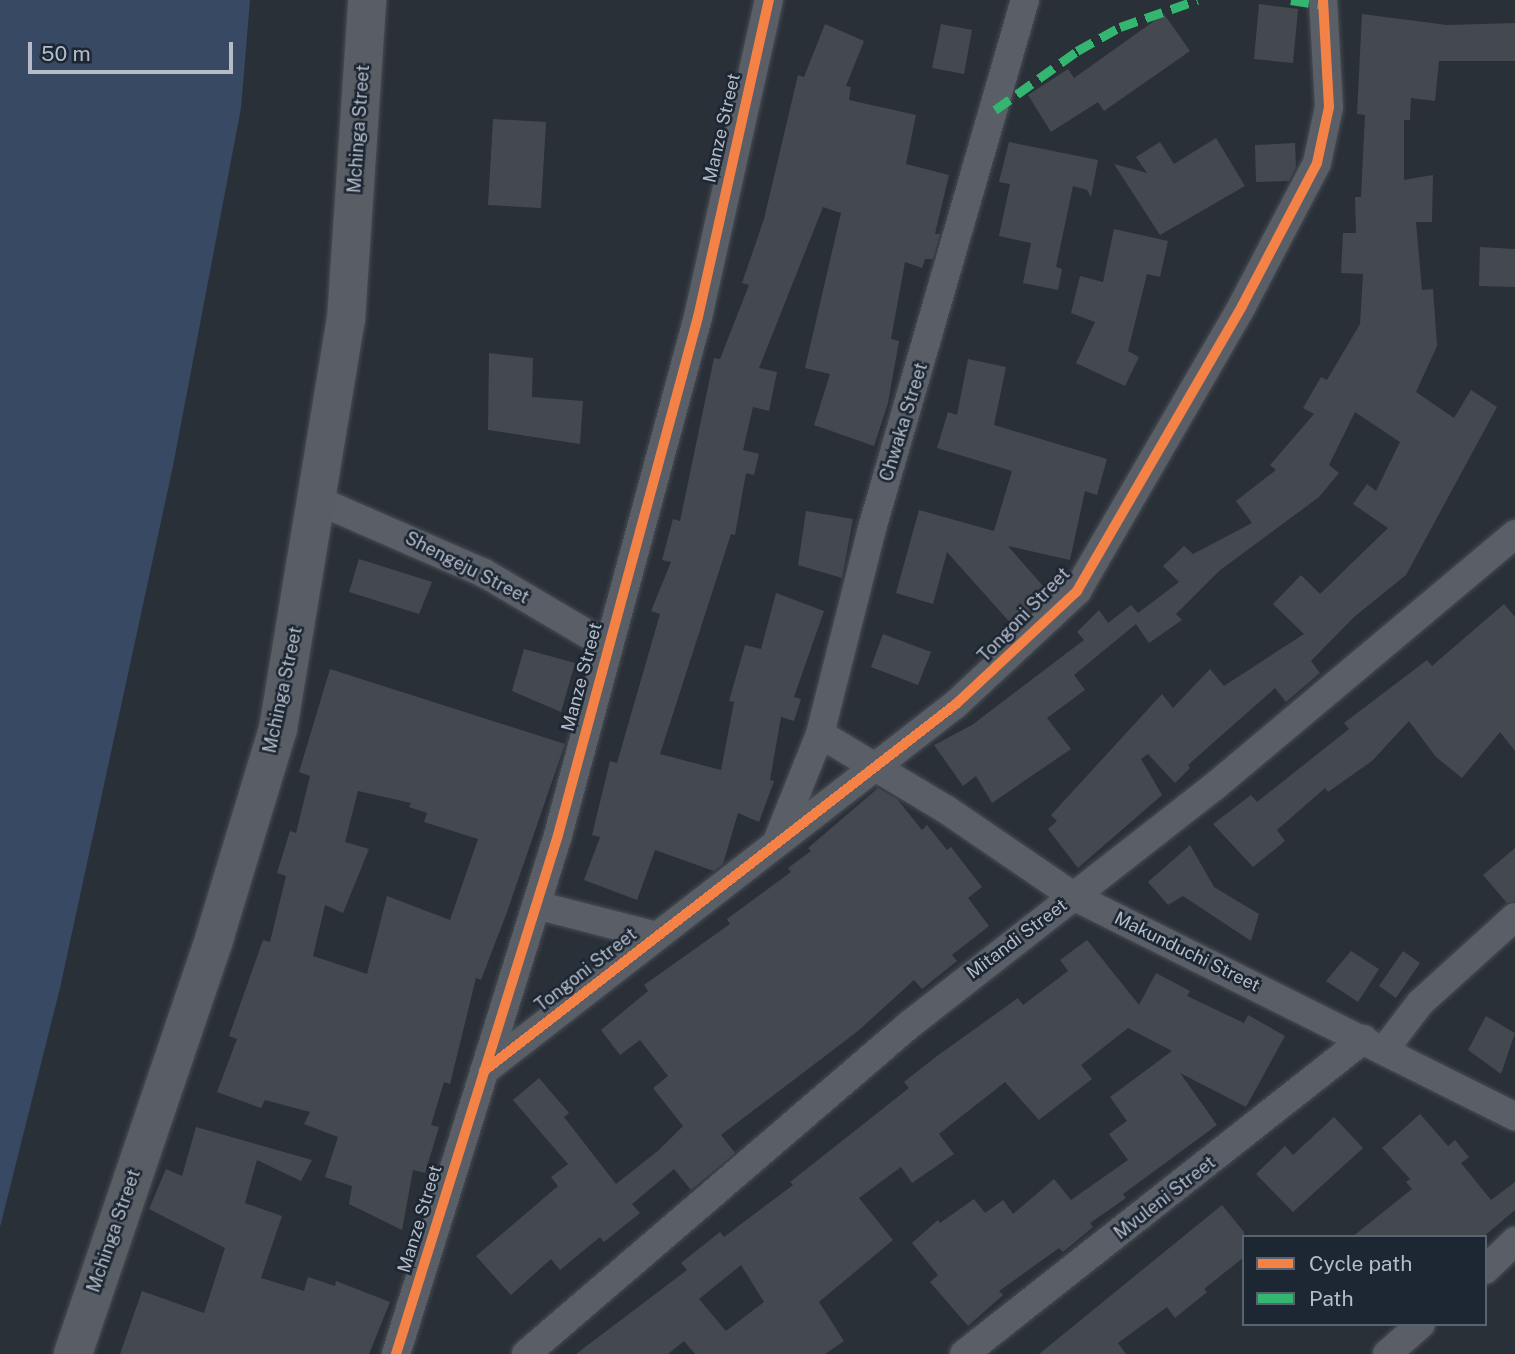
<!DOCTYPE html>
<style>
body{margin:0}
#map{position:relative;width:1515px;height:1354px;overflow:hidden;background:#2a3038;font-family:"Public Sans",sans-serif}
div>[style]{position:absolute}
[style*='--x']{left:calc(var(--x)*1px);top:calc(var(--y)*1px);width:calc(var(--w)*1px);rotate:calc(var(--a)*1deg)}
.water>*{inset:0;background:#384963}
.building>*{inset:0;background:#444950}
.roads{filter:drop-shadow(0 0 2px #484c53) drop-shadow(0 0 2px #484c53)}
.street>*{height:28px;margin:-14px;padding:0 14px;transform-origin:14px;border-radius:14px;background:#5a5e66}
.secondary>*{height:38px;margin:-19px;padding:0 19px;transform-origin:19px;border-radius:19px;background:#595d64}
.quiet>*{height:9px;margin-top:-4.5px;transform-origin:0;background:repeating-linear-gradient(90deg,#33b770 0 18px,transparent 0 27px)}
.cycleway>*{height:10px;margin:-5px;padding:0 5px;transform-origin:5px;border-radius:5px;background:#f48246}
span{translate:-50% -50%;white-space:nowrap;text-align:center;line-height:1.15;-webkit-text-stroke:5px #1d2633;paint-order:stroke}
.street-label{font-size:18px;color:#b4bcc9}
.legend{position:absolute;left:1242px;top:1235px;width:245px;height:91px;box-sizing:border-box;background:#1d2633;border:2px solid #59626f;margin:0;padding:9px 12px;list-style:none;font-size:21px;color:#b4bcc9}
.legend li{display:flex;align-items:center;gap:14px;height:35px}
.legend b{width:35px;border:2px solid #59626f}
.scale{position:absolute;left:28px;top:42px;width:205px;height:32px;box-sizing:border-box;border:4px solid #b4bcc9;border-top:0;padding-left:9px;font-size:21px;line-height:24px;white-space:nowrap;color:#b4bcc9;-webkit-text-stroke:5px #1d2633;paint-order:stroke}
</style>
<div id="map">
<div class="water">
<i style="clip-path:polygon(0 0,250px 0,241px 108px,173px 466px,60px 988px,0 1227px)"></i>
</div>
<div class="building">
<i style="clip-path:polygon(1259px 4px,1298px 9px,1293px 63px,1254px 59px)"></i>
<i style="clip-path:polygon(1164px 14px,1190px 51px,1104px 111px,1098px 102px,1051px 132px,1028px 95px,1068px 69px,1074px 78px)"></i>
<i style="clip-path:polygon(1362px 14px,1447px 25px,1515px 23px,1515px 61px,1439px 61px,1435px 101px,1411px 98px,1410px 120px,1404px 120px,1404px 180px,1433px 175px,1432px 222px,1416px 222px,1422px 290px,1433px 289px,1437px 346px,1416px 392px,1454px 418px,1471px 390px,1497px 407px,1406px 575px,1354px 617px,1311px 661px,1320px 673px,1286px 702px,1275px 688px,1188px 765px,1190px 768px,1175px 783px,1148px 754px,1141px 759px,1162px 795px,1078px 868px,1048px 829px,1057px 821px,1051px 815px,1162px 694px,1173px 708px,1210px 669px,1224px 686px,1304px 634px,1273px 604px,1301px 575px,1320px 594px,1388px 528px,1353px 504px,1367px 484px,1376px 491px,1400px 442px,1355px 412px,1329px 465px,1339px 473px,1319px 497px,1219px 571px,1176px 614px,1182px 620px,1149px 643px,1136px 624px,1074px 675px,1085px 690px,1047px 718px,1071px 749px,992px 803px,976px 776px,963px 786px,934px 745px,972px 725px,1084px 640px,1077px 632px,1099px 610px,1108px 623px,1131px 605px,1138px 613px,1179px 582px,1163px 566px,1184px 546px,1193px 554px,1252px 523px,1236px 501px,1276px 470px,1270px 465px,1314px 414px,1303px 408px,1321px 377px,1327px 380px,1360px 324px,1363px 274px,1341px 273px,1343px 233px,1356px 233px,1355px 197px,1361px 197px,1365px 115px,1357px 114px)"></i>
<i style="clip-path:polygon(825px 24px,864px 41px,846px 86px,851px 87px,849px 100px,916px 115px,906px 164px,949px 175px,935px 234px,940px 234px,933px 259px,925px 259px,922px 268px,905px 262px,891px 339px,899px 341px,888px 403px,874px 446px,814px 425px,830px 374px,805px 368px,841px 213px,823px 207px,759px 368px,777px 372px,769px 411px,753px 407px,743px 450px,759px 454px,754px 475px,746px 473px,735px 535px,731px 534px,660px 754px,721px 770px,734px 702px,729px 701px,745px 645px,761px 649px,776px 593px,824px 611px,794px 697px,801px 699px,794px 721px,781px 717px,770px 780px,774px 781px,759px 822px,738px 813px,723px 864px,714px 871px,655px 850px,637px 900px,584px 880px,600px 837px,592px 835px,610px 761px,617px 763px,660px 614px,651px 611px,671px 562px,662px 560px,673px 519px,680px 521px,714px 358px,720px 359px,749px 285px,742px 283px,764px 219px,798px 75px,804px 77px)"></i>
<i style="clip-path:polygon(941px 24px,972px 30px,964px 74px,932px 68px)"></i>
<i style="clip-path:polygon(493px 119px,546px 122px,541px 208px,488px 205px)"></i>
<i style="clip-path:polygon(1216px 138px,1245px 186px,1160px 235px,1114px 164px,1147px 173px,1136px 157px,1160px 142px,1174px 164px)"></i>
<i style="clip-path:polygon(1009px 142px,1098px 160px,1091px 197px,1087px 190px,1073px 186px,1056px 267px,1062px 269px,1058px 290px,1023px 283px,1031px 243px,999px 236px,1010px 184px,999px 182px)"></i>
<i style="clip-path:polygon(1295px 143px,1296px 167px,1289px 181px,1256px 182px,1255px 145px)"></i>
<i style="clip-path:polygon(1114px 229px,1168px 241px,1160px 277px,1147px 274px,1128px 351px,1139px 357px,1125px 386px,1076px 363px,1095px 322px,1071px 313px,1080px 276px,1103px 282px)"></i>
<i style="clip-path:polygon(1480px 247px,1515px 249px,1515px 287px,1479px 286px)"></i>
<i style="clip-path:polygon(489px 353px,533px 358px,532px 397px,583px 401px,580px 444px,488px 430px)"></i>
<i style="clip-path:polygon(968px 359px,1006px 367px,994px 425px,1107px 459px,1097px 495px,1085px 491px,1070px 560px,1008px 546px,1050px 594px,1014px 627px,947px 552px,933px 604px,896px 593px,919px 510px,994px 531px,1012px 471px,937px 448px,948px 412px,957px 415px)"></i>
<i style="clip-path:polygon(806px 511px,853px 519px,842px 578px,798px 565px)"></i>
<i style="clip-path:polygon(359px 559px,432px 582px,419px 614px,349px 592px)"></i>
<i style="clip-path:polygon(1504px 604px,1515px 617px,1515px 751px,1500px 732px,1462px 778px,1436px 757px,1409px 721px,1372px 761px,1328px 792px,1325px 788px,1277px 830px,1285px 841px,1253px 867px,1213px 824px,1251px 795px,1257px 802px,1349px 729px,1344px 723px,1427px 660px,1432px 666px)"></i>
<i style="clip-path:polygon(883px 634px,931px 652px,918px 685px,871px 667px)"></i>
<i style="clip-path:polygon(524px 649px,575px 663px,561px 712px,512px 691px)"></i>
<i style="clip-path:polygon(evenodd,330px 669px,565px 744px,507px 912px,481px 980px,476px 978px,450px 1084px,444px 1082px,431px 1125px,439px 1127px,425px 1173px,413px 1170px,402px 1230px,349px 1204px,352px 1186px,325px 1177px,338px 1137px,304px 1124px,310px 1112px,265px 1100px,261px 1108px,217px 1092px,237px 1039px,229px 1036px,263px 940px,270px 942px,286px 876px,277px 873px,290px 831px,296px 833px,310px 776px,299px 772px,330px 669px,358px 791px,411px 803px,409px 807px,427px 813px,424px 822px,478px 839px,450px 920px,387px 896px,367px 974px,313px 956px,325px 905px,343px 913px,369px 849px,345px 842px,358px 791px)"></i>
<i style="clip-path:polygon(878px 788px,897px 799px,922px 830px,927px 825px,947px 850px,951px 847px,982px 887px,968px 898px,989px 926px,952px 955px,957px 961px,922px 989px,914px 980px,858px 1031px,721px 1135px,735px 1153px,691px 1190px,674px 1169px,632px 1204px,640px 1213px,604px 1242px,600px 1237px,560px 1270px,551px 1259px,511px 1295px,476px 1256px,558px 1186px,551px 1177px,568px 1164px,513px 1100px,539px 1078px,569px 1113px,564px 1117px,616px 1184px,659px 1150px,683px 1126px,653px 1088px,668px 1076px,640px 1040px,620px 1055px,601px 1030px,648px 991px,644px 985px,730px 924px,727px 919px,791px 872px,788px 868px,811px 851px,808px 848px)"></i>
<i style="clip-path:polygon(1190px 845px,1214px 887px,1259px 914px,1251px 941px,1183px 896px,1168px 905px,1148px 882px)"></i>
<i style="clip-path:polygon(1515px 848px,1515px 901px,1507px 903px,1483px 875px)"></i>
<i style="clip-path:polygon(evenodd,1087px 940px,1139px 1005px,1156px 973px,1190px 991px,1187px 996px,1244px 1023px,1248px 1015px,1285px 1036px,1246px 1107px,1180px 1073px,1217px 1125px,1123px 1194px,1126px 1198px,1090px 1223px,1093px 1227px,1063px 1252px,1059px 1248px,999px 1291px,1003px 1295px,968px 1326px,930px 1282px,938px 1275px,912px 1243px,938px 1220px,940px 1223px,974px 1199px,985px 1213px,1003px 1200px,1013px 1214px,1054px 1179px,1071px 1200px,1128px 1160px,1109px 1134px,1127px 1121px,1110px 1097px,1172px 1051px,1128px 1028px,1081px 1065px,1092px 1079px,1039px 1120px,1005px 1082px,939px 1134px,954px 1154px,912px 1183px,901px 1167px,859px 1198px,893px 1240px,819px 1302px,844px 1341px,825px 1354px,695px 1354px,684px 1341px,668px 1354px,576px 1354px,687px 1270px,681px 1263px,720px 1232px,724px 1237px,793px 1185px,790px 1182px,909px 1088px,904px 1082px,937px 1056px,1018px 998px,1023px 1005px,1068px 971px,1060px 960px,1087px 940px,741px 1265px,764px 1302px,726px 1331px,699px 1299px,741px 1265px)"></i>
<i style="clip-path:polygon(1351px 951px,1379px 969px,1358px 1002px,1326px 981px)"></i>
<i style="clip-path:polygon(1403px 951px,1420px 963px,1396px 998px,1379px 986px)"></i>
<i style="clip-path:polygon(1486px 1016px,1515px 1033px,1501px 1074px,1468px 1050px)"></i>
<i style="clip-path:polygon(1420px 1114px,1448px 1146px,1455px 1140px,1469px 1157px,1461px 1163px,1491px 1200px,1515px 1182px,1515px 1210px,1483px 1237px,1352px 1237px,1412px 1189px,1406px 1182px,1410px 1179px,1382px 1148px)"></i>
<i style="clip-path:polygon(1334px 1117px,1363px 1148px,1293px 1212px,1256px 1174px,1285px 1146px,1293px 1155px)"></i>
<i style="clip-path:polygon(196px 1127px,312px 1160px,301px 1181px,257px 1160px,245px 1203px,282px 1216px,261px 1278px,304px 1291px,308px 1277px,335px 1286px,336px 1281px,390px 1302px,369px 1354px,120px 1354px,142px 1291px,204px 1313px,225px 1248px,149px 1209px,166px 1169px,182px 1176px)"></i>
<i style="clip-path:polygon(1222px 1205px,1244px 1232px,1244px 1257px,1204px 1289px,1207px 1292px,1175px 1318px,1167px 1307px,1118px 1343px,1126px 1354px,1039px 1354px)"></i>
</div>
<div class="roads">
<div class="street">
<i style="--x:319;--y:501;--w:180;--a:23.6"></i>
<i style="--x:484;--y:573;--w:144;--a:30.5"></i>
<i style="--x:820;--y:734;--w:148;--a:30.9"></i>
<i style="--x:947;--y:810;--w:153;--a:34.3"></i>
<i style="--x:1073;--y:896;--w:494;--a:26.5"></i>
<i style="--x:778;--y:839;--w:113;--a:-68.2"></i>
<i style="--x:820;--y:734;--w:208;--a:-75.8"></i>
<i style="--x:871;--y:532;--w:554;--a:-73.86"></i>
<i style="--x:536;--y:905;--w:125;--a:14.4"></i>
<i style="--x:1385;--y:1049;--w:58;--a:-52.7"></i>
<i style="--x:1420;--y:1003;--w:128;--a:-42.2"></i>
<i style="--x:484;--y:1071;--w:598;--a:-37.87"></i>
<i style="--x:956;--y:704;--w:166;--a:-43"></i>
<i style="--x:1077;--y:591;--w:329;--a:-59.9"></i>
<i style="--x:1242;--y:306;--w:161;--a:-62.3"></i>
<i style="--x:1317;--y:163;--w:57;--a:-77.9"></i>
<i style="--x:1329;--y:107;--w:107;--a:-93.2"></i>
<i style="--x:1485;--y:1270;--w:42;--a:-44"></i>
<i style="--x:396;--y:1354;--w:544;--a:-72.66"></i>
<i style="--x:558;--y:835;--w:537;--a:-74.88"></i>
<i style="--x:698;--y:317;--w:325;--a:-77.4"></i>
<i style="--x:526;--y:1354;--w:505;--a:-40.66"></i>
<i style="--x:909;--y:1025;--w:388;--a:-38"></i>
<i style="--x:1215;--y:786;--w:392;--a:-40"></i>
<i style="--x:964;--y:1354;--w:509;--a:-38.22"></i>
<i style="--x:1387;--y:1354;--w:45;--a:-41.4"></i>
</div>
<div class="secondary">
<i style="--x:73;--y:1354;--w:441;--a:-71.2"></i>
<i style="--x:215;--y:936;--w:216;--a:-73.1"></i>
<i style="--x:278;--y:729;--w:415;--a:-80.6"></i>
<i style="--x:346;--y:320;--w:321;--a:-86.2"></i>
</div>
</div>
<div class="quiet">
<i style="--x:1291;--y:0;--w:33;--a:9"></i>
<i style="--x:995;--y:110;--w:101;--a:-35.7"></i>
<i style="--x:1077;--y:51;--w:49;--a:-29.2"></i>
<i style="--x:1120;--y:27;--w:82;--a:-19.3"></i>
</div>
<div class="cycleway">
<i style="--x:484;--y:1071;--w:598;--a:-37.87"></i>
<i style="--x:956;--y:704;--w:166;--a:-43"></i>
<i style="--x:1077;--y:591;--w:329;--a:-59.9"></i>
<i style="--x:1242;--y:306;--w:161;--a:-62.3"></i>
<i style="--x:1317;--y:163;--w:57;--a:-77.9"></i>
<i style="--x:1329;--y:107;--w:107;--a:-93.2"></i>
<i style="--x:396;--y:1354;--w:544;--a:-72.66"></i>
<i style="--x:558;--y:835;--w:537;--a:-74.88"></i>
<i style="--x:698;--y:317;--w:325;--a:-77.4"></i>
</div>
<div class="street-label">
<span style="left:722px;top:128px;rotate:-77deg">Manze Street</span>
<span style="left:359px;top:129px;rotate:-86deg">Mchinga Street</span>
<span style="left:904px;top:422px;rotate:-73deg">Chwaka Street</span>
<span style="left:467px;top:568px;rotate:27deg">Shengeju Street</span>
<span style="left:1024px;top:615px;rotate:-46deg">Tongoni Street</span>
<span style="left:582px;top:677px;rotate:-75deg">Manze Street</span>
<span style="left:283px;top:690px;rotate:-78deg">Mchinga Street</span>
<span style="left:1017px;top:939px;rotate:-37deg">Mitandi Street</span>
<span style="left:1187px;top:952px;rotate:26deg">Makunduchi Street</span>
<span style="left:586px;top:970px;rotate:-38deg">Tongoni Street</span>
<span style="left:1165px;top:1198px;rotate:-38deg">Mvuleni Street</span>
<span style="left:420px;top:1219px;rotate:-73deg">Manze Street</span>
<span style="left:114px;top:1231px;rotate:-71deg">Mchinga Street</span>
</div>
<ul class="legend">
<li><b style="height:9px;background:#f48246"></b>Cycle path</li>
<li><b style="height:9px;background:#33b770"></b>Path</li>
</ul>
<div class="scale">50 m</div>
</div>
